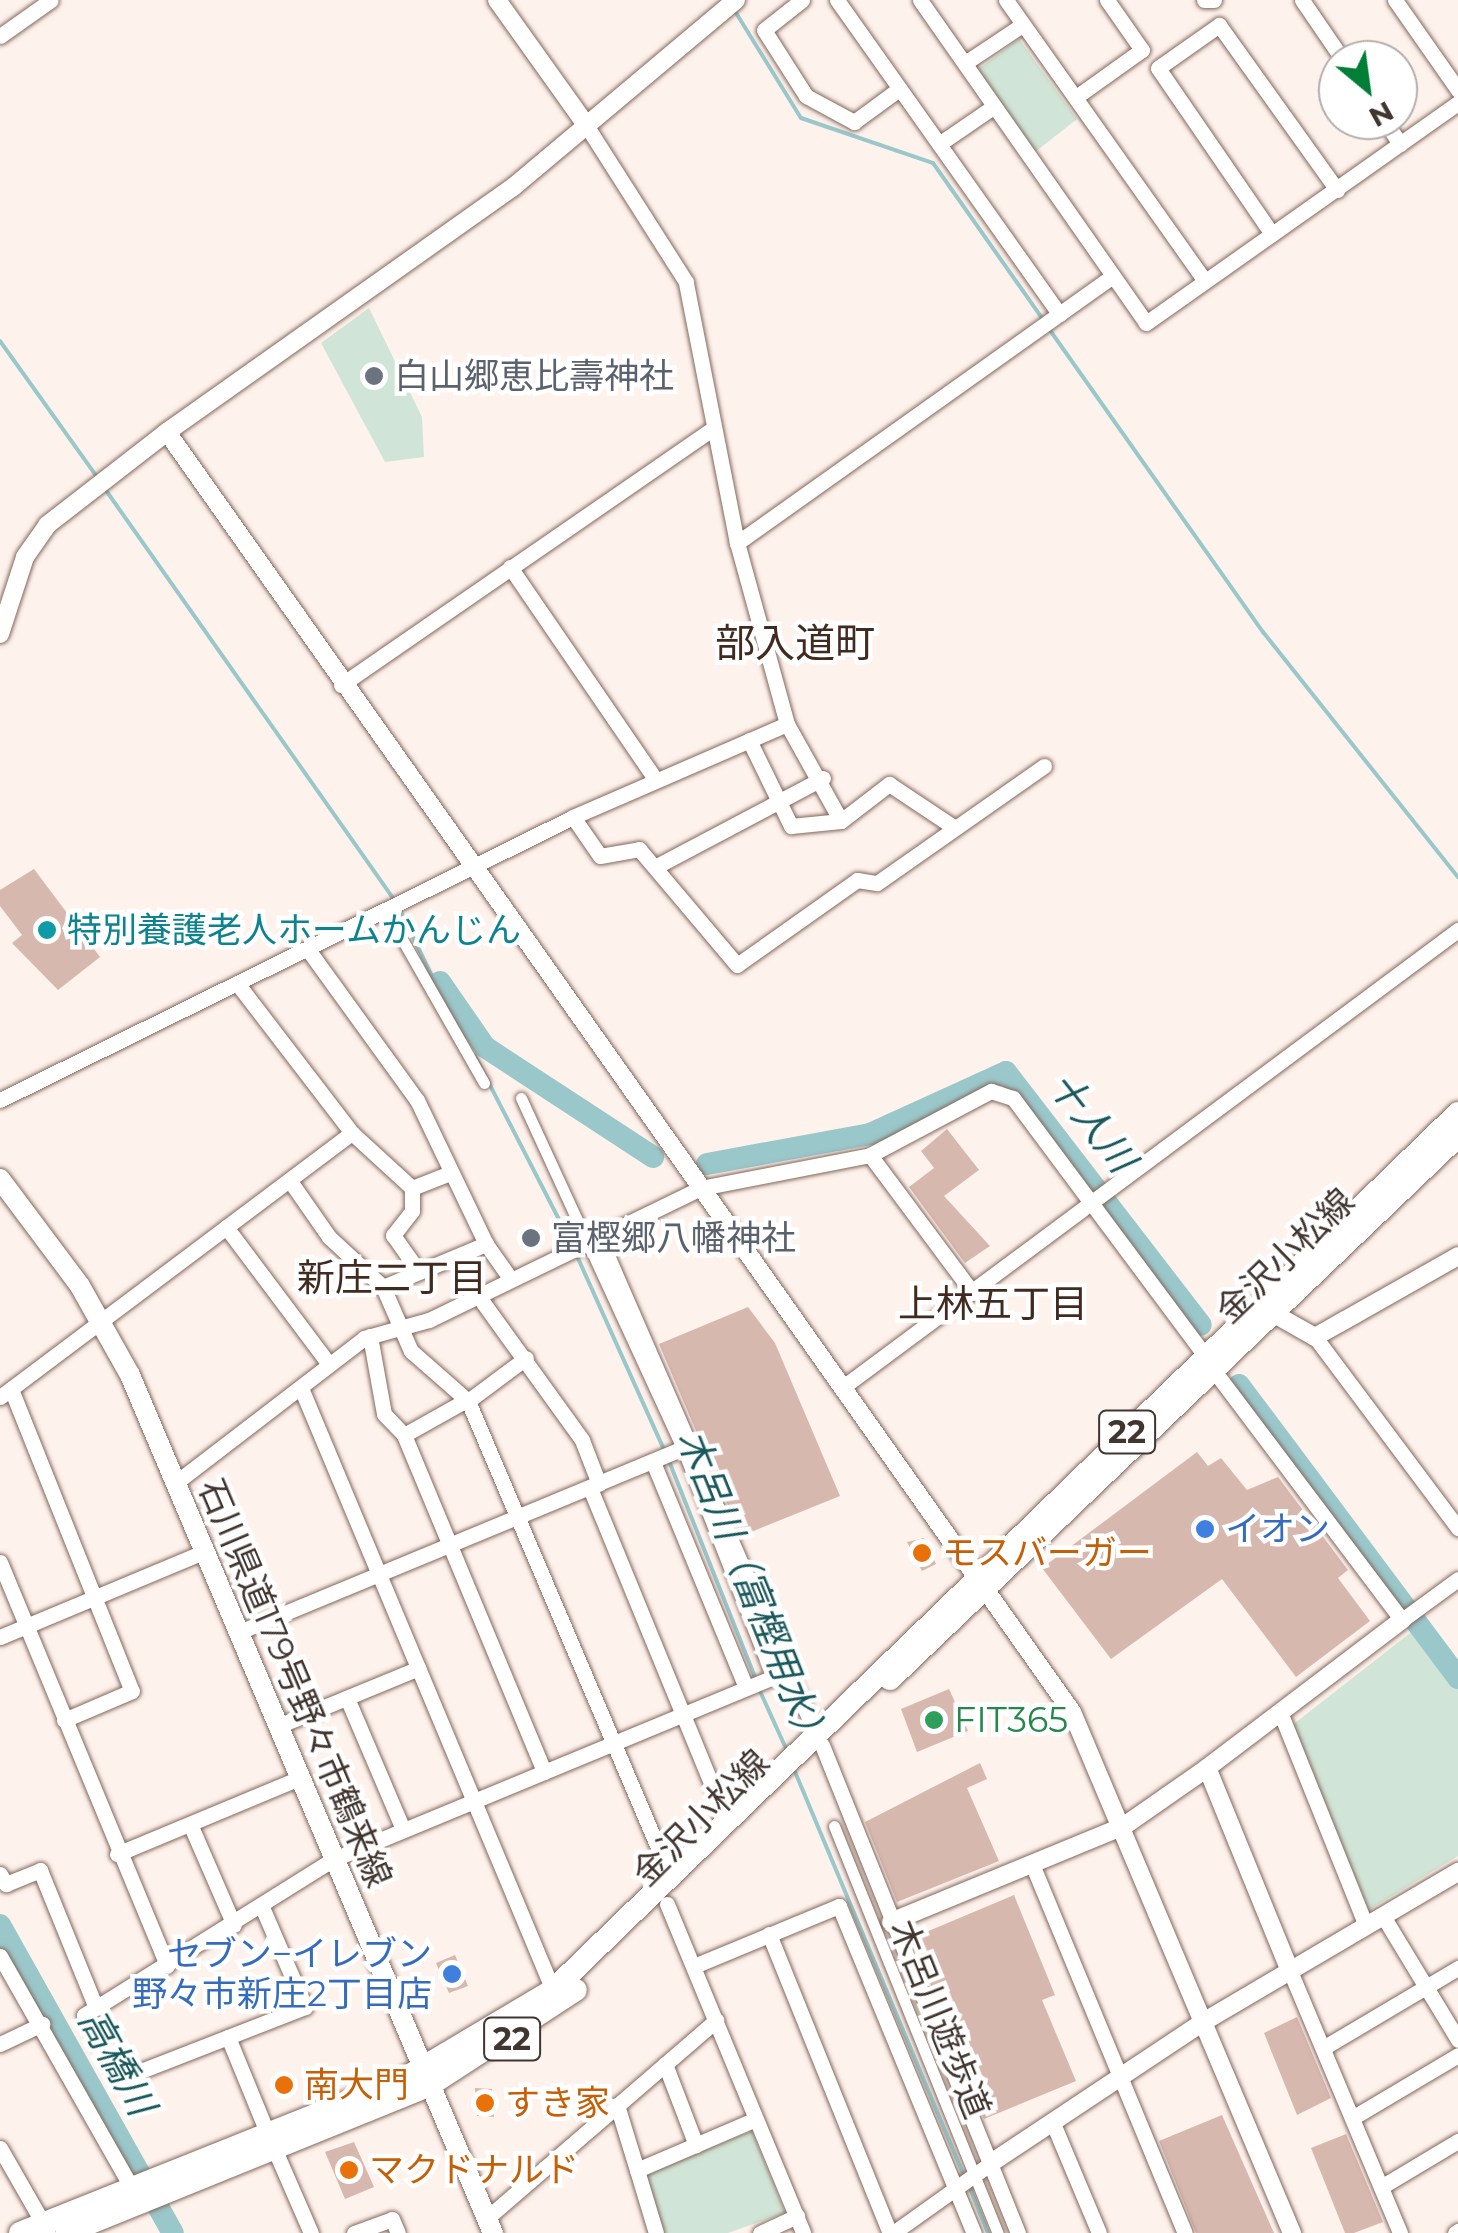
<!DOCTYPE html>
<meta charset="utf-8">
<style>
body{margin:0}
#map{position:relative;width:1458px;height:2233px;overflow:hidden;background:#fef2ec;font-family:Montserrat,"Noto Sans JP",sans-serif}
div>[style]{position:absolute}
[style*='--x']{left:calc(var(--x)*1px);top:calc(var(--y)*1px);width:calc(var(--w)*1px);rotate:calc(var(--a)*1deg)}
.green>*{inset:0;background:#d0e5d7}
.stream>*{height:4px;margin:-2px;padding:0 2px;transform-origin:2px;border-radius:2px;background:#9ac7ca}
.river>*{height:22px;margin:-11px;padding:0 11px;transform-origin:11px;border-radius:11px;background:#9ac7ca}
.building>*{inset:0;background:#d7b8ae}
.roads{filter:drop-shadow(0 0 2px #82675b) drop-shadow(0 0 2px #82675b)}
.pedestrian>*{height:11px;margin:-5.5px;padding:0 5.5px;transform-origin:5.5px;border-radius:5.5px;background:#fff}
.minor>*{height:15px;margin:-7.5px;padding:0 7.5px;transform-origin:7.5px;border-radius:7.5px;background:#fff}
.tertiary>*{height:18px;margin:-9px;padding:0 9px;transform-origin:9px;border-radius:9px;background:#fff}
.secondary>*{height:20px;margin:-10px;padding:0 10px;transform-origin:10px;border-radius:10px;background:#fff}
.primary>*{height:22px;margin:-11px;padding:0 11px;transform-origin:11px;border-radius:11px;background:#fff}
.dots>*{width:28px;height:28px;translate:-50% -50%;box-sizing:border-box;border:5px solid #fff;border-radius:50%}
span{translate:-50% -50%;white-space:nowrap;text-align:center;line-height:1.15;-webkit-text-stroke:9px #fff;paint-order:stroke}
.shield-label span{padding:2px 8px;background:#fff;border:2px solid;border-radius:8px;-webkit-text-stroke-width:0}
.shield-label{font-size:32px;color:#413530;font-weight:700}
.worship-label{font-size:35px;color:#5b616d}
.left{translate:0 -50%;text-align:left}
.culture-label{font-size:35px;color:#0d838f}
.street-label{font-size:35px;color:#413530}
.shop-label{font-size:35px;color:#366cbe}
.right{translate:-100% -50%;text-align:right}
.food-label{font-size:35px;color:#c56008}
.leisure-label{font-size:35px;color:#27864d}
.water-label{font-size:38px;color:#18575b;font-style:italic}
.neighbourhood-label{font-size:38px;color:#412b20}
.quarter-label{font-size:40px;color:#412b20}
.north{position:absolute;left:1318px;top:40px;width:100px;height:100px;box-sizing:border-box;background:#fff;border:2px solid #b3aeac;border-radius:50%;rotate:151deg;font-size:28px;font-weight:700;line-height:40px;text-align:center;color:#413530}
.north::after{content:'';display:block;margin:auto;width:35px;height:45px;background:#007e36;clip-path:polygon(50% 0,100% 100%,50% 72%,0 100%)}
</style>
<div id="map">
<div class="green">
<i style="clip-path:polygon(1019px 39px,1077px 119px,1035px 152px,977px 70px)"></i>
<i style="clip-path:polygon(369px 308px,422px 417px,424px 457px,385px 462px,321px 343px)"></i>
<i style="clip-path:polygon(1414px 1630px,1458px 1688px,1458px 1856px,1367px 1911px,1291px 1726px)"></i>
<i style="clip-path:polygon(752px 2131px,785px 2213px,728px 2233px,663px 2233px,645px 2175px)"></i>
</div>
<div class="stream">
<i style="--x:733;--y:8;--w:129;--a:58.3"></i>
<i style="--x:801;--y:118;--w:139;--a:18.8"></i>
<i style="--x:933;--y:163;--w:189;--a:54.9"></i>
<i style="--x:1047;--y:326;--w:375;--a:54.8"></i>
<i style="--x:1263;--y:632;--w:313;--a:51.5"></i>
<i style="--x:0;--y:341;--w:167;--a:54.5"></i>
<i style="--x:105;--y:489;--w:500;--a:54.85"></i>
<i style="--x:398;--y:906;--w:114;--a:64.1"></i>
<i style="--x:475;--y:1056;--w:215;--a:62.8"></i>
<i style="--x:577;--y:1256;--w:215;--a:65.8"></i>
<i style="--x:669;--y:1461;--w:236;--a:68.3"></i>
<i style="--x:759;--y:1689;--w:70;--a:65.6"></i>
<i style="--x:793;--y:1767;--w:446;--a:67.3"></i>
<i style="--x:969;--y:2186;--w:51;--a:68"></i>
</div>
<div class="river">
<i style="--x:440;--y:982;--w:79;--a:55.3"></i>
<i style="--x:485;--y:1047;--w:201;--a:33.2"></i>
<i style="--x:707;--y:1164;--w:166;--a:-10.4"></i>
<i style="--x:870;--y:1134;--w:149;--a:-24.5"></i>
<i style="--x:1006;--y:1072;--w:319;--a:52.4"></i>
<i style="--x:1239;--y:1385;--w:366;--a:53.2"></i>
<i style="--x:0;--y:1925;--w:353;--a:60.7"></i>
</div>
<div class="building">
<i style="clip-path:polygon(34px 869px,100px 957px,58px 990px,12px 943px,22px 935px,0 906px,0 890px)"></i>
<i style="clip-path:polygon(947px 1129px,979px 1170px,944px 1196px,990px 1246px,965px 1263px,909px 1187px,934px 1168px,921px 1151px)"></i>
<i style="clip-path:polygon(748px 1307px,775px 1343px,840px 1496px,741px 1536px,659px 1344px)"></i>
<i style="clip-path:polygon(1197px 1452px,1208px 1466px,1221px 1458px,1247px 1490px,1278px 1477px,1348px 1570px,1338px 1578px,1370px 1621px,1296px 1677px,1222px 1579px,1111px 1659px,1042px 1568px)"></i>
<i style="clip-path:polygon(924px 1538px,936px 1564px,922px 1571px,907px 1542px)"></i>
<i style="clip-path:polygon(949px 1689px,968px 1731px,917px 1752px,901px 1709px)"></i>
<i style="clip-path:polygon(980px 1763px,987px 1779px,967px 1788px,999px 1861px,897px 1902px,865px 1822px)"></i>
<i style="clip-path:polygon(1014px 1895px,1055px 1995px,1042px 2000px,1076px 2081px,984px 2119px,912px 1938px)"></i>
<i style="clip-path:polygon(455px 1955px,468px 1986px,449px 1993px,436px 1963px)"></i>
<i style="clip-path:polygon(1297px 2017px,1331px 2098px,1297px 2115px,1264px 2033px)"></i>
<i style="clip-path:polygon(475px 2088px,492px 2089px,494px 2117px,477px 2116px)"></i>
<i style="clip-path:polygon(1222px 2115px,1274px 2233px,1196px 2233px,1159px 2141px)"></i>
<i style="clip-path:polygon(1346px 2134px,1383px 2222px,1354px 2233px,1345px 2233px,1311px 2148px)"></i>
<i style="clip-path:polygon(354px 2142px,374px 2187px,345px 2199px,325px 2152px)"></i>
</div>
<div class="roads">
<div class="pedestrian">
<i style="--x:386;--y:911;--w:198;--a:60.3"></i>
<i style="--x:521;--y:1098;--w:385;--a:65.3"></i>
<i style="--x:682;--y:1448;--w:247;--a:68.6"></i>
<i style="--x:834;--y:1826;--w:439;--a:68.1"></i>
</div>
<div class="minor">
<i style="--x:802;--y:0;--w:48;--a:141.7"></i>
<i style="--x:764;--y:30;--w:78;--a:57.5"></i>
<i style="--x:806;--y:96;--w:55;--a:28.4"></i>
<i style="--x:854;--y:122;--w:56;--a:-36.3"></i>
<i style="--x:837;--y:0;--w:385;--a:54.7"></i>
<i style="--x:920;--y:0;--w:394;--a:55"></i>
<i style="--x:1146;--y:323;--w:382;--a:-35.2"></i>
<i style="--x:1006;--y:0;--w:344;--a:54.7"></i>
<i style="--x:1204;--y:0;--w:10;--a:0"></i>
<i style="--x:1302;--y:0;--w:73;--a:55.7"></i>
<i style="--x:1395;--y:0;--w:110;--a:55"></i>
<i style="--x:0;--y:36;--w:62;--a:-35.2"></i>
<i style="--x:965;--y:63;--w:69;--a:-33.7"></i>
<i style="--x:1076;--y:97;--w:81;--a:-35.5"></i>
<i style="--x:1142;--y:50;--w:61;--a:-125"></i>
<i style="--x:1384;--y:120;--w:29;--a:56"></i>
<i style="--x:939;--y:144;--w:65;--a:-34.4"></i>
<i style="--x:1272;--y:234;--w:201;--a:-124.5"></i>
<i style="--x:1158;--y:68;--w:75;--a:-35.2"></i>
<i style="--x:1219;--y:25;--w:203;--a:54.4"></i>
<i style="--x:737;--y:543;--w:461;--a:-35.4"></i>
<i style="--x:510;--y:567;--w:257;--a:55.6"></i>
<i style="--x:341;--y:685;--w:452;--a:-34.6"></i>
<i style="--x:787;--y:724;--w:111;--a:60.9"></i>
<i style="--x:749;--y:740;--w:96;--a:64"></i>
<i style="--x:791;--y:826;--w:50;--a:-5.7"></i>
<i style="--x:841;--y:821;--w:61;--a:-37.6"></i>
<i style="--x:889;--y:784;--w:79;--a:33.7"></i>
<i style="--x:573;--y:817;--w:47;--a:55.3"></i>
<i style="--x:600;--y:856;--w:40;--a:-10"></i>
<i style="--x:639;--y:849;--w:152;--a:49.8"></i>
<i style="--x:737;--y:965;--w:147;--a:-35.3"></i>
<i style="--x:857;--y:880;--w:20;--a:9"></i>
<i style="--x:877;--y:883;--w:204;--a:-35"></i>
<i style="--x:655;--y:867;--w:190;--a:-27.9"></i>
<i style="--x:309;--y:951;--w:184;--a:54.1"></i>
<i style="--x:417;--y:1100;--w:160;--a:64.4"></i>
<i style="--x:0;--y:1100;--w:639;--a:-26.28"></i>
<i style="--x:573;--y:817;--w:233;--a:-23.5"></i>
<i style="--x:787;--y:724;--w:188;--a:-105.4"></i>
<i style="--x:737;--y:543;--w:266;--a:-101.1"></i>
<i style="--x:686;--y:282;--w:186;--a:-122.5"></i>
<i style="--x:352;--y:1133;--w:81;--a:42.5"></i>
<i style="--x:412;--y:1188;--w:41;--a:-21.5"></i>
<i style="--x:870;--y:1155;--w:137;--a:-27.9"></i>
<i style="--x:991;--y:1091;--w:23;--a:18"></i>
<i style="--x:1013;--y:1098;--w:323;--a:53.3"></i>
<i style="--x:290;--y:1181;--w:68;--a:55.1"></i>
<i style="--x:329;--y:1237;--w:74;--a:42.8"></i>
<i style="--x:383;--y:1287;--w:70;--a:66.4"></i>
<i style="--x:411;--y:1351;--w:76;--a:41.3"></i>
<i style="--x:468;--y:1401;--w:518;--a:66.95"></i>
<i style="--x:412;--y:1188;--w:23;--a:90"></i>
<i style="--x:412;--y:1211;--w:31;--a:128"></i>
<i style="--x:393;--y:1235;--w:42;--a:54.8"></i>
<i style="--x:226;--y:1227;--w:171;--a:53.1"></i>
<i style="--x:599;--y:1237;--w:479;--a:66.5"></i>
<i style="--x:383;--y:1287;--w:112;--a:-22.7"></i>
<i style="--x:486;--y:1244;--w:42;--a:54.8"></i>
<i style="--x:479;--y:1297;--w:176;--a:54.2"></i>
<i style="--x:582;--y:1440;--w:47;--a:68.9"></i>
<i style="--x:370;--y:1336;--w:79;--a:79.8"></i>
<i style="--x:384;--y:1414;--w:29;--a:46"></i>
<i style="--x:404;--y:1435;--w:365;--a:67.4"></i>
<i style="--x:1315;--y:1337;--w:239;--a:53.2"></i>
<i style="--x:1215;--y:1372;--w:311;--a:53"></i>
<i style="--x:1402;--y:1620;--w:69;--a:-36.2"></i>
<i style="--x:843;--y:1387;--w:766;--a:-36.62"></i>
<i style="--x:301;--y:1388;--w:653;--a:67.29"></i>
<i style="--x:11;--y:1389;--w:325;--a:68.2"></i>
<i style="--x:132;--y:1691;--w:74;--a:156.9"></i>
<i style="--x:0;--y:1397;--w:440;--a:-36.9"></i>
<i style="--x:352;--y:1133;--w:189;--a:-127.5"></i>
<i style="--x:468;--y:1401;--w:72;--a:-36.6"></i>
<i style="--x:404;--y:1435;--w:65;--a:-29.3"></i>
<i style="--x:653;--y:1462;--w:244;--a:67.6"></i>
<i style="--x:174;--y:1484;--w:240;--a:-37.5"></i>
<i style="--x:364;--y:1338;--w:67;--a:-15.5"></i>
<i style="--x:429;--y:1320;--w:302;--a:-25.9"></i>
<i style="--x:701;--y:1188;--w:172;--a:-11"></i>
<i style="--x:870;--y:1155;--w:172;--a:53.3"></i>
<i style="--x:590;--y:1488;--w:361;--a:67.7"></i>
<i style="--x:0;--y:1562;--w:437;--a:67.5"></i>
<i style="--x:239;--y:1632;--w:489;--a:-22.5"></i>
<i style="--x:0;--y:1637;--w:220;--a:-22.7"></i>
<i style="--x:347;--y:1698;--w:142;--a:66.9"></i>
<i style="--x:1280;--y:1712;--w:231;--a:68.1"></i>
<i style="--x:278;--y:1726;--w:152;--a:-22.4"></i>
<i style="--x:822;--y:1745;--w:526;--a:68.12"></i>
<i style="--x:190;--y:1824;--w:110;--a:66.5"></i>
<i style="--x:117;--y:1854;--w:198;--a:-22.6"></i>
<i style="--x:1032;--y:1864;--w:399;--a:67.5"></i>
<i style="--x:0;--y:1874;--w:12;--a:59"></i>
<i style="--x:6;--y:1884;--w:37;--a:-22"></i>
<i style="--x:40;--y:1870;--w:149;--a:67.9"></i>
<i style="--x:667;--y:1904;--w:356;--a:67.5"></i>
<i style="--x:262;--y:1907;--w:109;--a:66.7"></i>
<i style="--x:305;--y:2007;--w:199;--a:158.7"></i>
<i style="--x:120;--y:2079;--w:73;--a:-119.4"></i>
<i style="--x:84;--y:2015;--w:295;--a:-32"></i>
<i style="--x:334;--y:1859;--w:474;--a:-22.5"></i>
<i style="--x:772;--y:1678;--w:18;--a:-6"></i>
<i style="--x:790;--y:1676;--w:63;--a:65.5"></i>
<i style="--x:1383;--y:1916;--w:145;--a:58.8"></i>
<i style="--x:769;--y:1934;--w:323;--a:68"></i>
<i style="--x:0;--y:1956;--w:266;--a:60.4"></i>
<i style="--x:694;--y:1966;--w:157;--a:-22.5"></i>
<i style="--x:839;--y:1906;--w:354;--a:67.6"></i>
<i style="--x:1290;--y:1971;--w:284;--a:67.2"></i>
<i style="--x:228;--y:2037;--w:103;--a:67.7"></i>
<i style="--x:0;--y:2044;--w:47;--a:-25.5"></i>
<i style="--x:1323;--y:2048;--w:157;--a:-30.7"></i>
<i style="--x:665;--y:2064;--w:87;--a:69.1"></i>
<i style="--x:617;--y:2105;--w:68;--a:72.9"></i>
<i style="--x:1352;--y:2118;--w:123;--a:-30.7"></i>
<i style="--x:1052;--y:2121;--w:121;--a:67.2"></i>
<i style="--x:0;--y:2148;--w:95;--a:60.2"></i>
<i style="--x:274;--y:2148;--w:93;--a:66.5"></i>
<i style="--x:1381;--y:2187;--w:90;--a:-30.9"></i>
<i style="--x:487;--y:2218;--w:303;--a:-40.8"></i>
<i style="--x:354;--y:2233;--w:40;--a:-20.2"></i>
<i style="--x:392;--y:2219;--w:15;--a:67"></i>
<i style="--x:656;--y:2233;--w:66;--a:-106.8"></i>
<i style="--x:637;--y:2170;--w:129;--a:-23.2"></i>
<i style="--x:760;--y:2233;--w:41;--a:-24.7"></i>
<i style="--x:893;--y:2233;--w:120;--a:-35.5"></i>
<i style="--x:1455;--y:2233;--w:4;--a:-34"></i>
</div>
<div class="tertiary">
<i style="--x:497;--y:0;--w:153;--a:54.5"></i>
<i style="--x:736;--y:0;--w:291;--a:140"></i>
<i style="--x:513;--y:187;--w:424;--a:144.7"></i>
<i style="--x:167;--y:432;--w:1568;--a:54.74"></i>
<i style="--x:1072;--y:1712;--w:566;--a:67.11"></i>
<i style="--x:0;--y:634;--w:81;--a:-72"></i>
<i style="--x:25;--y:557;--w:39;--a:-55"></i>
<i style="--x:47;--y:525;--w:152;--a:-37.8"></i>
<i style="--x:1276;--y:1315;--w:45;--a:29.4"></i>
<i style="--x:1315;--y:1337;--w:164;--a:-29.5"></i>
<i style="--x:891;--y:1922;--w:252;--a:-22.4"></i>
<i style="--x:1124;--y:1826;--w:101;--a:-34.9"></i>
<i style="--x:1290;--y:1971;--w:219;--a:-112.2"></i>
<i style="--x:1207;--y:1768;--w:245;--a:-37.2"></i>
<i style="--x:991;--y:2163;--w:257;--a:-33.6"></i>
<i style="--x:1205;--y:2021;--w:294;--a:-30.5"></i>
</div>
<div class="secondary">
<i style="--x:0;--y:1179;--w:134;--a:53.2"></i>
<i style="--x:80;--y:1286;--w:102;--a:60.7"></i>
<i style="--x:130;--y:1375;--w:932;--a:67.07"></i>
</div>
<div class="primary">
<i style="--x:890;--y:1679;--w:786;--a:-43.71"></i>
<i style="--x:20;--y:2233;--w:407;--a:-21.8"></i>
<i style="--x:398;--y:2082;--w:180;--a:-30.7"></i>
<i style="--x:553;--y:1990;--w:1260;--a:-44.1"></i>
<i style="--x:66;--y:2233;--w:393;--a:-22.1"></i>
<i style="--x:430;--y:2085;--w:174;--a:-33.1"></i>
</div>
</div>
<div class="dots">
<i style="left:374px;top:376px;background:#6b7280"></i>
<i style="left:47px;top:930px;background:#0f9aa8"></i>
<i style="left:531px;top:1238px;background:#6b7280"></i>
<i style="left:1205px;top:1529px;background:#3f7fe0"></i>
<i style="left:922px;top:1553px;background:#e8710a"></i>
<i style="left:934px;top:1720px;background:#2e9e5b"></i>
<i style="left:452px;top:1974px;background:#3f7fe0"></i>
<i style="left:284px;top:2085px;background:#e8710a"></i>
<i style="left:485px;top:2103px;background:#e8710a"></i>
<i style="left:349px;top:2170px;background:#e8710a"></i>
</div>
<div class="shield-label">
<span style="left:1127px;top:1432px">22</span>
<span style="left:512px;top:2039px">22</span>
</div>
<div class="worship-label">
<span class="left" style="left:394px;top:376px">白山郷恵比壽神社</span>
<span class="left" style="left:551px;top:1238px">富樫郷八幡神社</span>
</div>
<div class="culture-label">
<span class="left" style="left:67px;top:930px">特別養護老人ホームかんじん</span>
</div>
<div class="street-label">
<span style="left:1285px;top:1256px;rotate:-44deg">金沢小松線</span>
<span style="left:295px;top:1683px;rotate:67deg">石川県道179号野々市鶴来線</span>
<span style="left:701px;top:1818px;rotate:-45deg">金沢小松線</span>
<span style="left:940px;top:2019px;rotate:68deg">木呂川遊歩道</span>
</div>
<div class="shop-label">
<span class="left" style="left:1225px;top:1529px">イオン</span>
<span class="right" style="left:432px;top:1974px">セブン−イレブン<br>野々市新庄2丁目店</span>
</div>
<div class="food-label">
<span class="left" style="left:942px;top:1553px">モスバーガー</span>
<span class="left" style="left:304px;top:2085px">南大門</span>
<span class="left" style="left:505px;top:2103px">すき家</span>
<span class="left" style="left:369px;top:2170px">マクドナルド</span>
</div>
<div class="leisure-label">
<span class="left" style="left:954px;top:1720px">FIT365</span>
</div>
<div class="water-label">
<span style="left:1092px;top:1122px;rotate:52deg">十人川</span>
<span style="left:753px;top:1590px;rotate:68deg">木呂川（富樫用水）</span>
<span style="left:117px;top:2062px;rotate:61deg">高橋川</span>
</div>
<div class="neighbourhood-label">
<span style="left:392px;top:1278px">新庄二丁目</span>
<span style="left:993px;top:1304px">上林五丁目</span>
</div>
<div class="quarter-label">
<span style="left:795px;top:643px">部入道町</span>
</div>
<div class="north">N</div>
</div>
